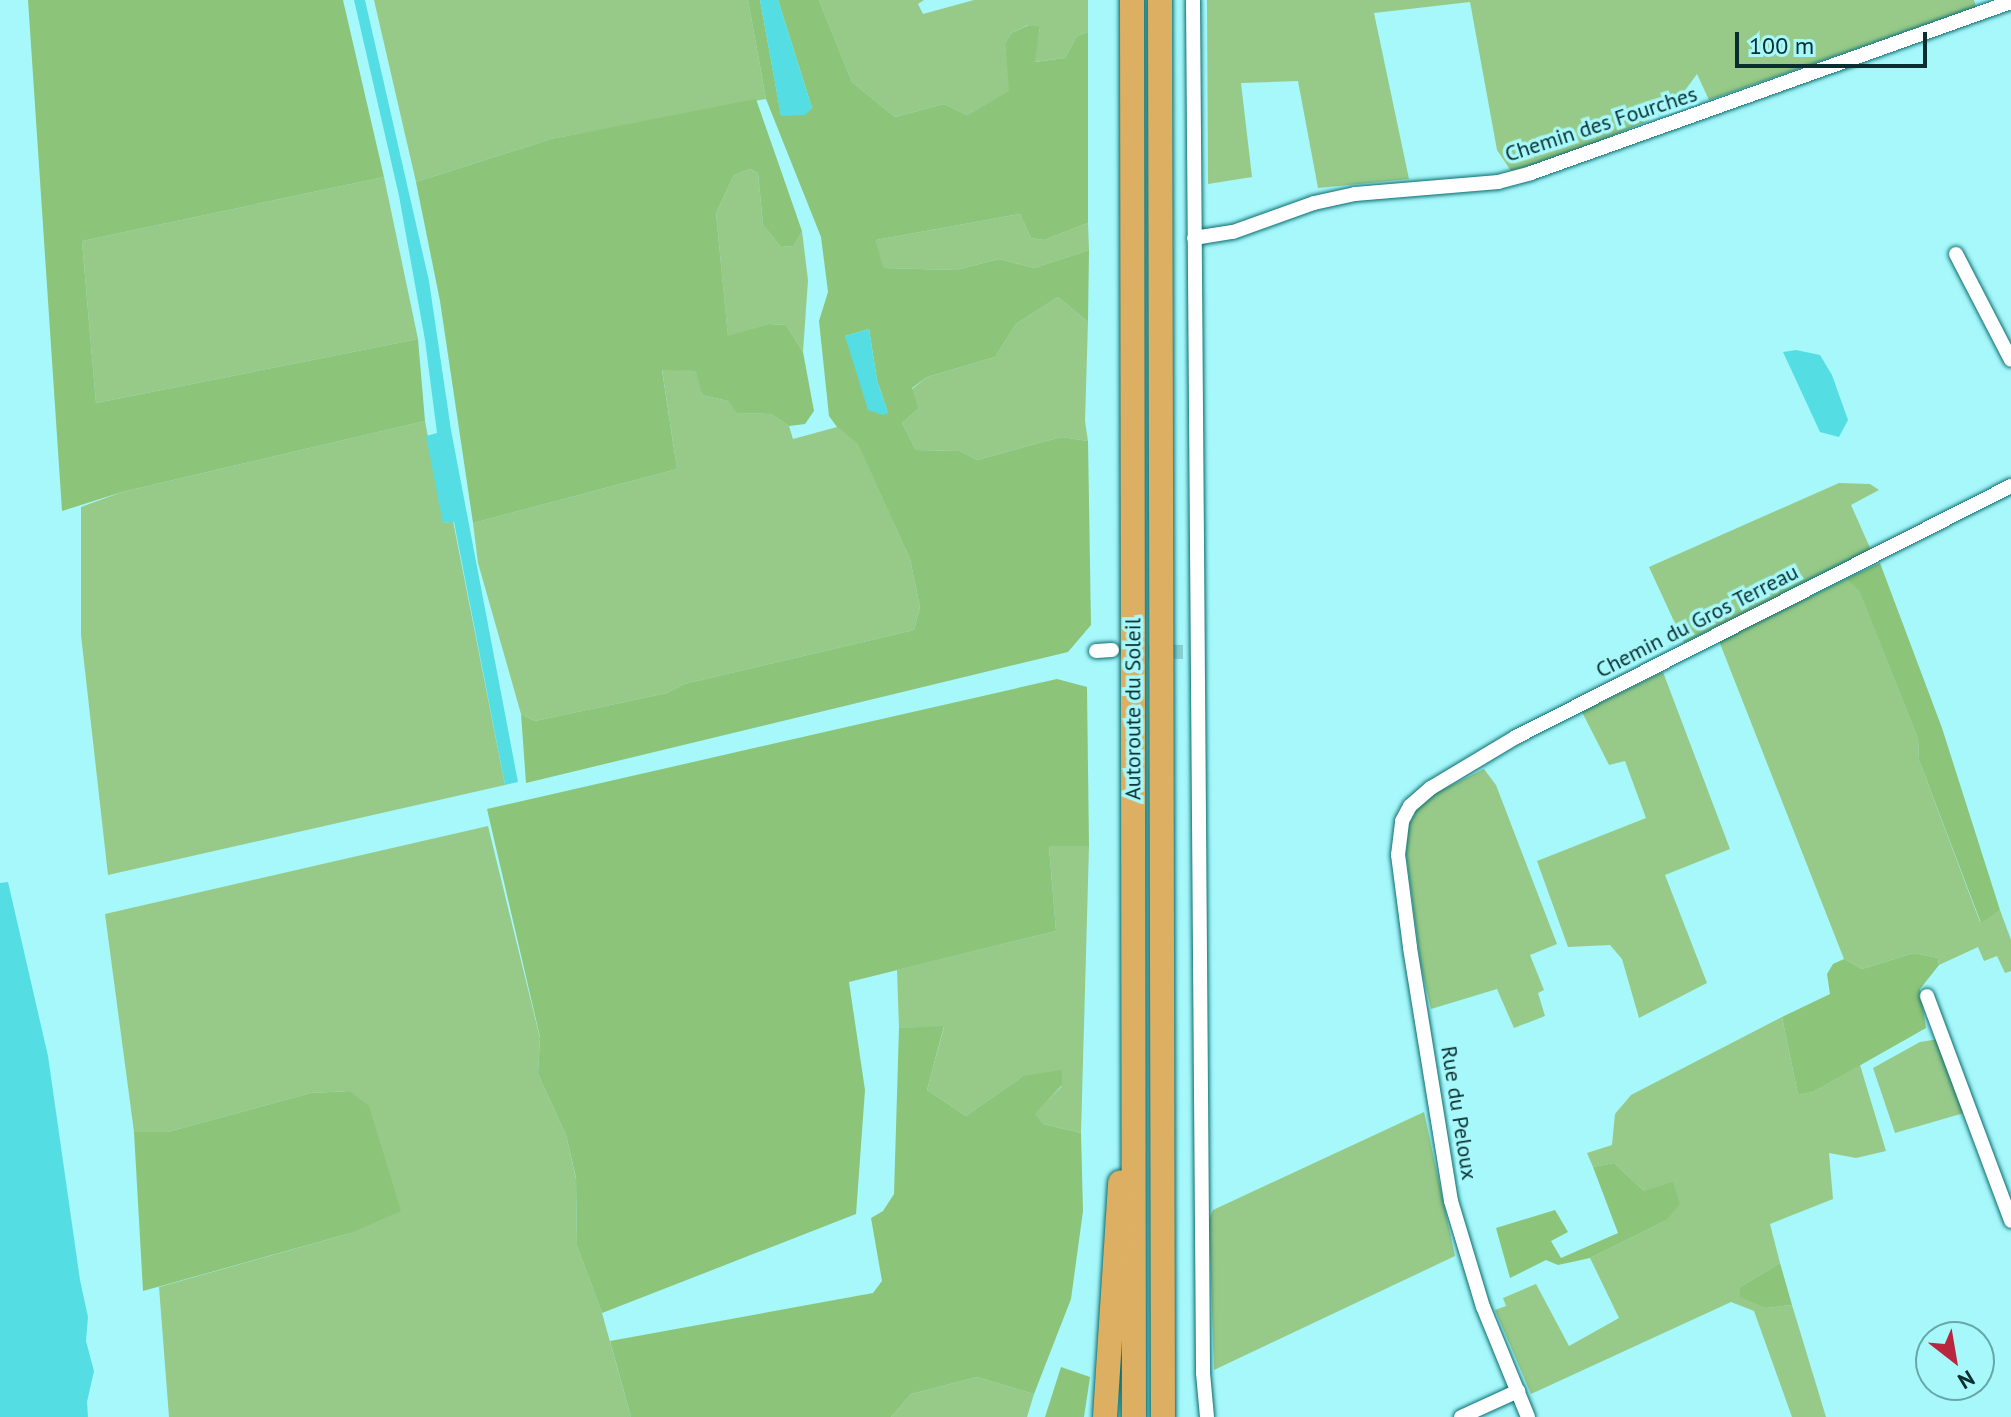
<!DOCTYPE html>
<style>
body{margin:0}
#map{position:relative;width:2011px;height:1417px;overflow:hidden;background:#a6f8fb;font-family:"PT Sans",sans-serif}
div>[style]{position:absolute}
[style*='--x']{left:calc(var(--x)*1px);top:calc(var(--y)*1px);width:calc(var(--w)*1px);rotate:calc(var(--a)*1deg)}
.green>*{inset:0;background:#97ca88}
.forest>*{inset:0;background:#8cc47a}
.water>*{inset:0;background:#54dee3}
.street-tunnel>*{height:14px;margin-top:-7px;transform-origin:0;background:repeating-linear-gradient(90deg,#87d0d2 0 14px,transparent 0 21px)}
.roads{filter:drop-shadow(0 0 2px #0a6c6f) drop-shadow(0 0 2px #0a6c6f)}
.street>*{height:14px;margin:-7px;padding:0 7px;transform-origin:7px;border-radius:7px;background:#fff}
.highway>*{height:24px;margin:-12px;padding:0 12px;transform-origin:12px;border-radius:12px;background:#ddaf63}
span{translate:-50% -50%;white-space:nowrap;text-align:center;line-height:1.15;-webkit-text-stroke:7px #a6f8fb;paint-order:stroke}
.street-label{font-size:22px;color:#0a2e2f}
.north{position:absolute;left:1915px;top:1321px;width:80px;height:80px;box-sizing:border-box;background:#a6f8fb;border:2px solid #68a7a9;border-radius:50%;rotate:149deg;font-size:22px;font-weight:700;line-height:32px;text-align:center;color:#0a2e2f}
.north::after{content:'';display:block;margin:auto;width:28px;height:36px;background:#b8273e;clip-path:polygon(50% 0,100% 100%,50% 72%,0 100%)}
.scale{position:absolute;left:1735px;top:32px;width:192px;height:36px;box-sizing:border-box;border:4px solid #0a2e2f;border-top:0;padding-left:10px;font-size:24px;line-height:28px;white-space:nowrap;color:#0a2e2f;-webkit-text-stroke:6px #a6f8fb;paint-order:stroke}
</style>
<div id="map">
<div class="green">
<i style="clip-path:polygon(374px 0,748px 0,766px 99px,551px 139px,416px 182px)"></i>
<i style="clip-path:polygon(819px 0,924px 0,918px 4px,923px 14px,974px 0,1088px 0,1088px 32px,1077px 36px,1065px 58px,1034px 62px,1040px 28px,1028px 25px,1011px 33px,1005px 44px,1010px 91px,967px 115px,944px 104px,895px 117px,852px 82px)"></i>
<i style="clip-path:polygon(1207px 0,1974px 0,1976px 7px,1709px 100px,1697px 74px,1675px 104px,1650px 120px,1564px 156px,1511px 171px,1497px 150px,1470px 2px,1374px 13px,1409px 179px,1318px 188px,1298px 81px,1241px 83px,1252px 177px,1208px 184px)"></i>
<i style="clip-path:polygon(750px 169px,758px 173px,763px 225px,781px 247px,794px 246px,802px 231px,808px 280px,803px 352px,786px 325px,768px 324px,728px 337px,716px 213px,734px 175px)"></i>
<i style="clip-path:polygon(384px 177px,418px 339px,96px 403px,82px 241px)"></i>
<i style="clip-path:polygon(1020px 214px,1031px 238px,1044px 240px,1088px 223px,1089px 250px,1034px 268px,999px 259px,956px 270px,882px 268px,876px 240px)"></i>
<i style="clip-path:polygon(1058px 297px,1088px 322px,1085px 421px,1088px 441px,1061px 437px,977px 460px,960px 451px,916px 450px,902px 423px,919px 408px,912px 389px,927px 377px,995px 357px,1016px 324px)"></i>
<i style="clip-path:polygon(662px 369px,697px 371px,702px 395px,728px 401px,738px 413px,771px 414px,789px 426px,793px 439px,837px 427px,858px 443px,910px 559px,920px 607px,914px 630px,684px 684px,667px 693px,535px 721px,521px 714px,478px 563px,473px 523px,677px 469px)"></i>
<i style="clip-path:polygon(425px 421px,444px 523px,453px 521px,505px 785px,108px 875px,81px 635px,81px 507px,122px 492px)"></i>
<i style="clip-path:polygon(1839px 483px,1870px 484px,1879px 490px,1851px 505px,1871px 550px,1684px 643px,1649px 567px)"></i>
<i style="clip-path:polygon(1846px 579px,1859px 589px,1918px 739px,1919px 760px,1980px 922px,2000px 910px,2011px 940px,2011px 971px,2005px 973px,1997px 956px,1984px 961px,1978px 947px,1939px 965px,1938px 958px,1914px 953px,1862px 969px,1844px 959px,1719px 641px)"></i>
<i style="clip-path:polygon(1663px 672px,1730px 849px,1665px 875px,1707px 983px,1639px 1018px,1622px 959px,1610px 945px,1568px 947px,1537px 861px,1646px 818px,1625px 761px,1609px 765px,1582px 712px)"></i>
<i style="clip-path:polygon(1484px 769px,1496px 785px,1557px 944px,1530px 955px,1544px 990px,1538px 993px,1545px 1016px,1514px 1028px,1497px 989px,1431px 1009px,1421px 966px,1406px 853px,1409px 825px,1417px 809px,1438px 792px)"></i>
<i style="clip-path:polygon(488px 826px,540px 1038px,538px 1074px,566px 1135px,576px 1179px,577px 1246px,602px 1313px,631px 1417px,169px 1417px,159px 1287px,351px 1233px,349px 1091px,311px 1093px,168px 1132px,134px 1132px,105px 914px)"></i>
<i style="clip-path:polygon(1049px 846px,1089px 846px,1081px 1133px,1043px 1124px,1034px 1114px,1062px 1086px,1023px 1076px,966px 1116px,927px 1090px,944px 1027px,899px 1028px,897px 970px,1056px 931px)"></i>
<i style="clip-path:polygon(1782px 1017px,1798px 1095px,1813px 1092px,1860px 1065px,1886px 1151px,1856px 1158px,1829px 1153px,1833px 1199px,1770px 1224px,1780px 1263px,1740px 1287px,1766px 1308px,1792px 1305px,1826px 1417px,1792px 1417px,1754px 1311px,1731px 1302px,1531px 1394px,1495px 1310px,1506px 1306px,1503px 1298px,1536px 1284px,1569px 1346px,1619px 1318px,1590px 1258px,1665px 1221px,1644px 1191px,1614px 1163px,1593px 1167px,1587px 1153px,1612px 1145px,1615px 1114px,1631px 1095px)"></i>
<i style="clip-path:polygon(1939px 1039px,1964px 1113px,1895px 1133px,1873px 1068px,1920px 1042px)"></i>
<i style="clip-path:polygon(1424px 1112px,1455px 1256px,1214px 1370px,1209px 1219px,1213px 1210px)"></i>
<i style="clip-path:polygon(977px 1377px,1034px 1394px,1027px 1417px,891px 1417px,911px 1394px)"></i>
</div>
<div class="forest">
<i style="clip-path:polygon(28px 0,343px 0,384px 177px,82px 241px,96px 403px,418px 339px,425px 421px,122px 492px,62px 511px)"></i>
<i style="clip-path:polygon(evenodd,748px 0,760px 0,781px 115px,812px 108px,778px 0,819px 0,852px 82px,895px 117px,944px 104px,967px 115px,1009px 91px,1005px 44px,1011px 33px,1029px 25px,1040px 27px,1035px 62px,1065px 58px,1077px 36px,1088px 32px,1088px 223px,1044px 240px,1031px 238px,1020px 214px,876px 240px,883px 268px,956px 270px,999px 259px,1034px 268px,1089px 250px,1088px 322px,1058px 297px,1016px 324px,995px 357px,927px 377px,912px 388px,919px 408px,902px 423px,916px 450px,960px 451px,977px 460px,1061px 437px,1088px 441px,1091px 625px,1068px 652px,526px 783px,521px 714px,535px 721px,667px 693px,684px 684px,914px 630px,920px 607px,910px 559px,858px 444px,837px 427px,829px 416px,819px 321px,828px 292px,821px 237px,766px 99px,748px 0,869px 329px,877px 380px,888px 413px,845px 336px,869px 329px)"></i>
<i style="clip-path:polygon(756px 99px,802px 231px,794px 246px,781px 247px,763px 225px,758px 173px,750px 169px,734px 175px,716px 213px,728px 336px,768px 324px,786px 325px,803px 352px,814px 411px,805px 424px,789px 426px,771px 414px,737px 413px,728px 401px,702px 395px,696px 371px,662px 370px,677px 469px,473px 523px,440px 301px,416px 182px,551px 139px)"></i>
<i style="clip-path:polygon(1880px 563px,1942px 728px,2000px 910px,1981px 923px,1919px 760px,1918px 739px,1859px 590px,1846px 579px)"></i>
<i style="clip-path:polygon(1057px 679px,1087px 687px,1089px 846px,1049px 846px,1056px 931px,849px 982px,865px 1090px,856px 1214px,602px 1313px,577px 1246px,576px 1178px,566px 1135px,538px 1074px,540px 1037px,487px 809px)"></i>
<i style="clip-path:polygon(1914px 953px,1938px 958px,1939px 965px,1920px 989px,1926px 1028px,1813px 1092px,1798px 1095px,1782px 1017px,1830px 994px,1827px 974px,1833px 964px,1844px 959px,1862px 969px)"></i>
<i style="clip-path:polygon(944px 1026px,927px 1090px,966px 1116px,1023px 1076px,1062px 1070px,1062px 1085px,1035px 1114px,1043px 1124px,1081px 1133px,1083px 1211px,1071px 1299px,1034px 1394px,977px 1377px,911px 1394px,891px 1417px,631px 1417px,610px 1341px,873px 1293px,882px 1281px,871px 1218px,883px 1211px,894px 1194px,899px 1028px)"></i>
<i style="clip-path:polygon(349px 1091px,369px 1106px,401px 1211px,351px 1233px,143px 1291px,134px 1132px,168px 1132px,311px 1093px)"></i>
<i style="clip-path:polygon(1614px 1163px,1644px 1191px,1673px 1182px,1680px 1204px,1665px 1221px,1590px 1258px,1558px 1265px,1546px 1260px,1510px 1278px,1496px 1228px,1555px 1210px,1568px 1232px,1551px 1241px,1561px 1258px,1618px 1233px,1593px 1167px)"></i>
<i style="clip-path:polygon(1780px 1263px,1792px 1305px,1766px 1308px,1740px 1297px,1740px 1287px)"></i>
<i style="clip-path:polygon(1061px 1367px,1090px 1377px,1084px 1417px,1045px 1417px)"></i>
</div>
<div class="water">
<i style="clip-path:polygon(354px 0,365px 0,429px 281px,451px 430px,518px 782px,505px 785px,454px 522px,443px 523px,426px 436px,437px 433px,425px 340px,399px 196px)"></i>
<i style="clip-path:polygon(760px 0,778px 0,812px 108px,805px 115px,781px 116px)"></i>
<i style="clip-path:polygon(869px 329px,877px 380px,888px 413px,883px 415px,868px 410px,845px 336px)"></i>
<i style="clip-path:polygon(1796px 350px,1820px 355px,1832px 375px,1848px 420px,1839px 437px,1820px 432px,1783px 352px)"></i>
<i style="clip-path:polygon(8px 882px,48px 1056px,80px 1280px,88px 1317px,86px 1341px,94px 1371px,87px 1402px,88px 1417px,0 1417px,0 883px)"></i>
</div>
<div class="street-tunnel">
<i style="--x:1127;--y:651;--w:59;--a:1"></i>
</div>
<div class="roads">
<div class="street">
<i style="--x:1193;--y:0;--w:1373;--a:89.58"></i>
<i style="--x:1203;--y:1373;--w:44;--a:84.8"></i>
<i style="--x:1194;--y:238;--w:39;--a:-9"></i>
<i style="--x:1233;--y:232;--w:86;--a:-19.7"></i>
<i style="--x:1314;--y:203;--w:42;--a:-12.4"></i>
<i style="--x:1355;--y:194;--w:144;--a:-4.8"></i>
<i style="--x:1498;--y:182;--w:34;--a:-15"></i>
<i style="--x:1531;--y:173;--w:510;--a:-19.61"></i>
<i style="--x:1956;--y:254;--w:119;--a:62.6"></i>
<i style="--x:1096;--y:651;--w:16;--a:-4"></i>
<i style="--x:1927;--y:996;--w:240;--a:69.5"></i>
<i style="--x:1461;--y:1417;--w:63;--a:-24.5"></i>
<i style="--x:1528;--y:1417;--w:119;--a:-112.2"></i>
<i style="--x:1483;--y:1307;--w:111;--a:-106.8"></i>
<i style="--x:1451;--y:1201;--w:257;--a:-99.2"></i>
<i style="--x:1410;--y:947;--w:93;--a:-97.4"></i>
<i style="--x:1398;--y:855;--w:34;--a:-83"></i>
<i style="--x:1402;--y:821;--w:17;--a:-62"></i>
<i style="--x:1410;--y:806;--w:28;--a:-41"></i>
<i style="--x:1431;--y:788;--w:99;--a:-31"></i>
<i style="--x:1516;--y:737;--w:555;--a:-26.89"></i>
</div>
<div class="highway">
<i style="--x:1132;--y:0;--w:1417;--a:89.92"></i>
<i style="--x:1160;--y:0;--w:1417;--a:89.88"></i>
<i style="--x:1105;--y:1417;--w:235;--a:-86.3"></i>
</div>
</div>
<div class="street-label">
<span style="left:1601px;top:124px;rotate:-18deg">Chemin des Fourches</span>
<span style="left:1697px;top:621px;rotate:-27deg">Chemin du Gros Terreau</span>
<span style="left:1133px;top:709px;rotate:-90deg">Autoroute du Soleil</span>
<span style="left:1459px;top:1113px;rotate:81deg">Rue du Peloux</span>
</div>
<div class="north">N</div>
<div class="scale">100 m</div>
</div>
